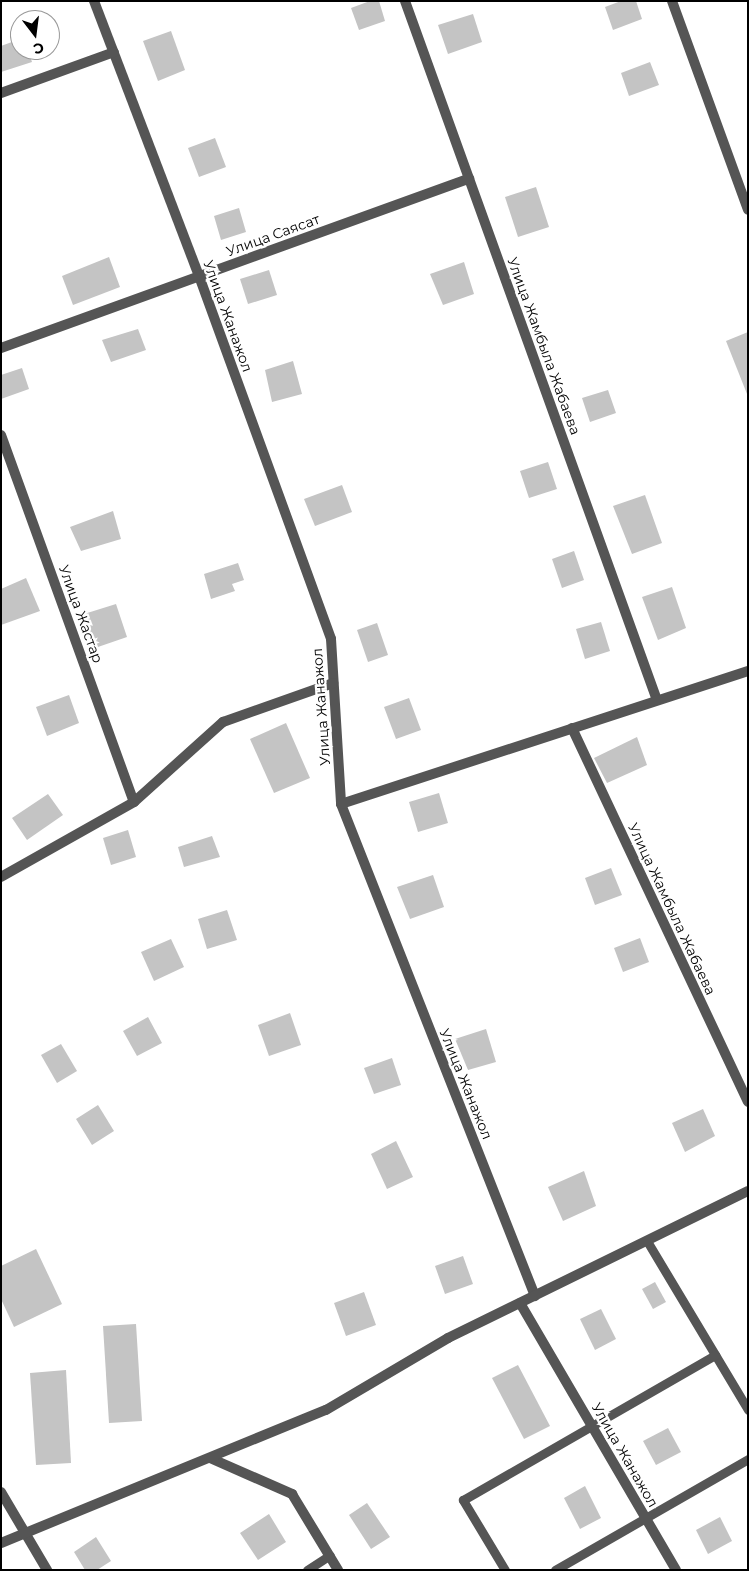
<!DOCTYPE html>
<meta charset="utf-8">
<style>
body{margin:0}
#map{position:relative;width:749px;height:1571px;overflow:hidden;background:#fff;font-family:Montserrat,sans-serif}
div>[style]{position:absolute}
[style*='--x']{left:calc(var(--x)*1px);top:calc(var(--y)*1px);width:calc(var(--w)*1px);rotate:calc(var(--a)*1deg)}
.building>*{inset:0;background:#c4c4c4}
.service>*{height:9px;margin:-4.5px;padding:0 4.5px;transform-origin:4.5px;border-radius:4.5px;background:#555}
.minor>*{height:10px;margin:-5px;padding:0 5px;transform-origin:5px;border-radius:5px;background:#555}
span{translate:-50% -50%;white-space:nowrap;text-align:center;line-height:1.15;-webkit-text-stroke:4.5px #fff;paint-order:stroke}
.street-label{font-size:14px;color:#000}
.frame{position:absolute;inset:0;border:2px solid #000;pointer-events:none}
.north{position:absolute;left:10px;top:10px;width:50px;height:50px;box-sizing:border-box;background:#fff;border:1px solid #999;border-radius:50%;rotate:165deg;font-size:14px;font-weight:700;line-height:20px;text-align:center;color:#000}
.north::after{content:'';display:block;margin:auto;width:18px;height:22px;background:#000;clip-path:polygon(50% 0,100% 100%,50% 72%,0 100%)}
</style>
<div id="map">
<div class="building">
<i style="clip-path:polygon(370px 1px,379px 1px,385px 21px,359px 30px,351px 8px)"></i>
<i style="clip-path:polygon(621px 1px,636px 1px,642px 19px,613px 30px,605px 7px)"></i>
<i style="clip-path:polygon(473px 14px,482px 42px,448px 54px,438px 25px)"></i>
<i style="clip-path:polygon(171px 31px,185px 70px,158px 81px,143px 41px)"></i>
<i style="clip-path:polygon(20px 39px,20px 50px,28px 50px,32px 62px,1px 72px,1px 46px)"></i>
<i style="clip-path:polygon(650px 62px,659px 85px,629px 96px,621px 73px)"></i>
<i style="clip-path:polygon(215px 138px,226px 167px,199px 177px,188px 148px)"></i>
<i style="clip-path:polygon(536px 187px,549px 227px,518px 237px,505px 197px)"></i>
<i style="clip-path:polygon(239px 208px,246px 232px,221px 240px,214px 216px)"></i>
<i style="clip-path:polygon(109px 257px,120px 287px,73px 305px,62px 276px)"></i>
<i style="clip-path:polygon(464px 262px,474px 294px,443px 305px,430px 274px)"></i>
<i style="clip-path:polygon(269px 270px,277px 295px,248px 304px,240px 279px)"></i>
<i style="clip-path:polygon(138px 329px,146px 350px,111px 362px,102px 340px)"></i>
<i style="clip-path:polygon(748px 332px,748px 394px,747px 394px,726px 341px)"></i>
<i style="clip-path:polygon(293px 361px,302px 394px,272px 402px,265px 370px)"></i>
<i style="clip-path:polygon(22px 368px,29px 389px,1px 399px,1px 375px)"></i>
<i style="clip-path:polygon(608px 390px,616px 413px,590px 422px,582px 398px)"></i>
<i style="clip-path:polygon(548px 462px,557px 489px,529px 498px,520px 471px)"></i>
<i style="clip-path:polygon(342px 485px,352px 512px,315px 526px,304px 499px)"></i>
<i style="clip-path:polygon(645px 495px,662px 543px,632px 554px,613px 506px)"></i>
<i style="clip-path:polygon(113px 511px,121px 539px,81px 551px,70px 527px)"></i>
<i style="clip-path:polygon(574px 551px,584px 580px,562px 588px,552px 559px)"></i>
<i style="clip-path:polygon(238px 563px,244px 580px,232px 584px,235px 591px,211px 599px,204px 574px)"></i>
<i style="clip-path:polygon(26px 578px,40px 611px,1px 625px,1px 589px)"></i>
<i style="clip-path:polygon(672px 587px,686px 628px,658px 640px,642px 597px)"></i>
<i style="clip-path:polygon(116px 604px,127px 637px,95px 648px,84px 614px)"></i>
<i style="clip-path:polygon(601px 622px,610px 651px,585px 659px,576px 629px)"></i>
<i style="clip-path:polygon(377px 623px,388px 655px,368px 662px,357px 630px)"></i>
<i style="clip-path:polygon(69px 695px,79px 723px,47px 736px,36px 707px)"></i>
<i style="clip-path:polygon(409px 698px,421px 730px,396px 739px,384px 707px)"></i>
<i style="clip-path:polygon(286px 723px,310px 778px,274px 793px,250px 739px)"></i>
<i style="clip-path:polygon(637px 737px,647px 765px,607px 783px,594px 758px)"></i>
<i style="clip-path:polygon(439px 793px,448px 823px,418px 832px,409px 802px)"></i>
<i style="clip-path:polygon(48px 794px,63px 815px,27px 840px,12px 818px)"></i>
<i style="clip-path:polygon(128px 830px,136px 857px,111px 865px,103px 838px)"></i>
<i style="clip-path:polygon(212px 836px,220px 857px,184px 867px,178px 847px)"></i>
<i style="clip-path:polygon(611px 868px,622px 895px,595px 905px,585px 878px)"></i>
<i style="clip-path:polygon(433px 875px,444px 907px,410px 919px,397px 887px)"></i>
<i style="clip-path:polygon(227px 910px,237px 940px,207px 949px,198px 919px)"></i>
<i style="clip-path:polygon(640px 938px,649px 962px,623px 972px,614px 948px)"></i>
<i style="clip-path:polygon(171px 939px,184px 967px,154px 981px,141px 952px)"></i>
<i style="clip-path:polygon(290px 1013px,301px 1045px,269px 1056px,258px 1025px)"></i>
<i style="clip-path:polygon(148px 1017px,162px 1043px,137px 1056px,123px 1031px)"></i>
<i style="clip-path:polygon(486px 1029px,496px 1062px,468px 1070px,455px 1039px)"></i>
<i style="clip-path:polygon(61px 1044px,77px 1071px,57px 1083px,41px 1055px)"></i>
<i style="clip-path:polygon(392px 1058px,401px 1085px,374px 1094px,364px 1068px)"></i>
<i style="clip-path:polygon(98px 1105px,114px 1131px,92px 1145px,76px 1119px)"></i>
<i style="clip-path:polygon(703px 1109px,715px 1136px,685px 1152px,672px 1123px)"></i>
<i style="clip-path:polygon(396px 1141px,413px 1177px,387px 1189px,371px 1154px)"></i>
<i style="clip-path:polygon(584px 1171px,596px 1206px,563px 1221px,548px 1187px)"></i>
<i style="clip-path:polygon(36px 1249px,62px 1304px,14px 1327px,1px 1299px,1px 1266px)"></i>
<i style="clip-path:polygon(463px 1256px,473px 1284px,445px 1294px,435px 1266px)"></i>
<i style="clip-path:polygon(655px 1282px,666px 1302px,653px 1309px,642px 1289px)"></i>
<i style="clip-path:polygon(364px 1292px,376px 1325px,346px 1336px,334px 1303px)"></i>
<i style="clip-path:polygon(601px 1309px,616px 1339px,595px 1350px,580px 1319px)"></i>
<i style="clip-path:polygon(136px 1324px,142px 1421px,109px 1423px,103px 1326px)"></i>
<i style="clip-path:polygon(518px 1365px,550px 1426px,524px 1439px,492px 1378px)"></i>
<i style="clip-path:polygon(66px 1370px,71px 1463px,36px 1465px,30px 1373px)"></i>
<i style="clip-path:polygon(668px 1428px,681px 1452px,656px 1465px,643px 1441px)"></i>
<i style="clip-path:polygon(585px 1486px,601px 1518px,580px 1529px,564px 1498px)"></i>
<i style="clip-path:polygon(367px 1503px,390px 1537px,371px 1549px,349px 1515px)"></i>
<i style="clip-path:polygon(269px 1514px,286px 1542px,258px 1560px,240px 1533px)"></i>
<i style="clip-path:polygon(720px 1517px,732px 1541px,708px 1554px,696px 1530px)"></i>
<i style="clip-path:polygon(96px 1537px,111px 1561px,97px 1570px,85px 1570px,74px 1552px)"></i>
</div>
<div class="service">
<i style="--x:647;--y:1241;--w:197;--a:59.1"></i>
<i style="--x:307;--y:1570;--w:27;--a:-33"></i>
<i style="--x:505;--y:1570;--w:82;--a:-121"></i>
<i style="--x:463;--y:1500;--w:291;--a:-29.9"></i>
<i style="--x:555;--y:1570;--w:223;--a:-29.9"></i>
</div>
<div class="minor">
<i style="--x:94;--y:1;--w:294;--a:69.1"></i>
<i style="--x:199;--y:276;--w:386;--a:70"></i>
<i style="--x:331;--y:639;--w:165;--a:86.5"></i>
<i style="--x:341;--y:804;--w:529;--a:68.48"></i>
<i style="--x:405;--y:1;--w:743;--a:70.18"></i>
<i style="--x:672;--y:1;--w:222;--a:70"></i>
<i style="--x:1;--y:93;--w:120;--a:-19.9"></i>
<i style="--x:1;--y:348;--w:498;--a:-19.9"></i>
<i style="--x:1;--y:435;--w:390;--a:70.1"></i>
<i style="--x:572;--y:728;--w:413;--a:64.8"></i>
<i style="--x:341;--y:804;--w:428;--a:-18.1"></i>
<i style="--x:1;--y:877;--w:153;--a:-29.4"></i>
<i style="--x:134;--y:802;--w:120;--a:-42"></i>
<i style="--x:223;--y:722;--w:117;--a:-19.5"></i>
<i style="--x:520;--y:1303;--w:309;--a:59.7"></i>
<i style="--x:210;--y:1458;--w:90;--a:23.7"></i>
<i style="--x:292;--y:1494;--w:89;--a:58.8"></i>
<i style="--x:1;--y:1492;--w:91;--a:59.5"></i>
<i style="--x:1;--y:1543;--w:351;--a:-22.3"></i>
<i style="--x:326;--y:1410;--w:142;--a:-30.5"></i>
<i style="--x:448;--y:1338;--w:334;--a:-26.1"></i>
</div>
<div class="street-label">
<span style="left:273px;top:235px;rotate:-20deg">Улица Саясат</span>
<span style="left:228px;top:316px;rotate:70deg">Улица Жанажол</span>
<span style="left:544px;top:346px;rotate:70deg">Улица Жамбыла Жабаева</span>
<span style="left:81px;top:614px;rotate:70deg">Улица Жастар</span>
<span style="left:321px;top:707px;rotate:-94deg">Улица Жанажол</span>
<span style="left:672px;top:909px;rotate:65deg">Улица Жамбыла Жабаева</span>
<span style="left:466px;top:1084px;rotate:68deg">Улица Жанажол</span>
<span style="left:625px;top:1455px;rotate:60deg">Улица Жанажол</span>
</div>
<div class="frame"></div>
<div class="north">С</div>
</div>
